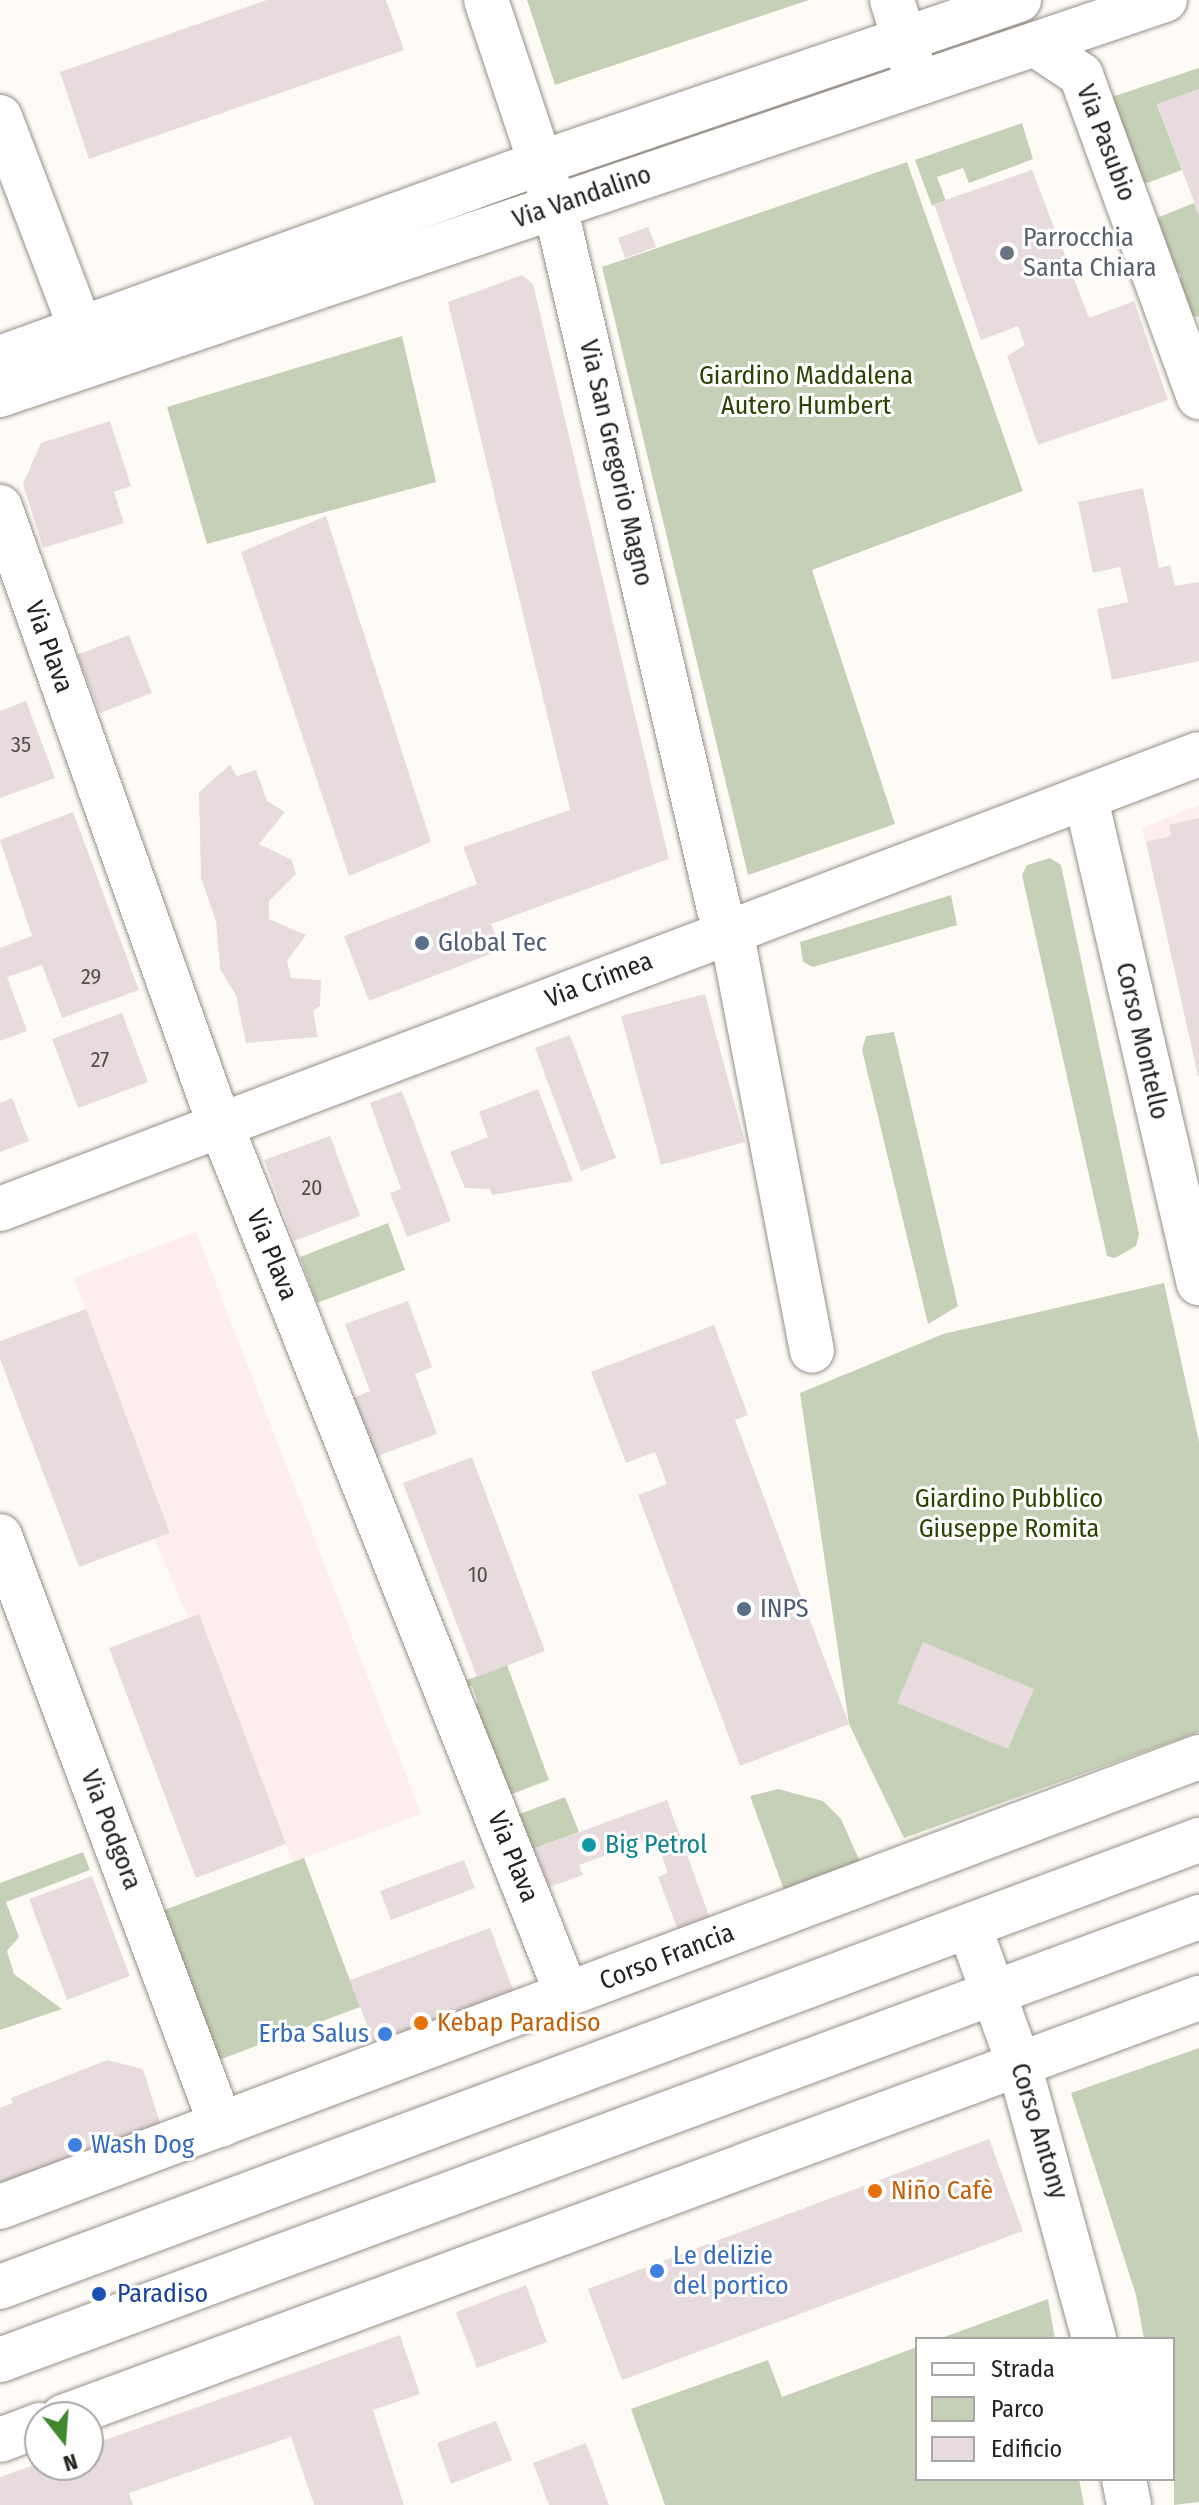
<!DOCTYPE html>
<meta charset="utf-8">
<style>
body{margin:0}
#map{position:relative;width:1199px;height:2505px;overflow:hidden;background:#fefbf7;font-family:"Fira Sans Condensed",sans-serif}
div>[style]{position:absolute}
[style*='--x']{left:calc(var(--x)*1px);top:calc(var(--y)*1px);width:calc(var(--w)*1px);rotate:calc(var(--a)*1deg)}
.industrial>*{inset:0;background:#feedee}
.green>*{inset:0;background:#c5d1b6}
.building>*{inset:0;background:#e7dbde}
.roads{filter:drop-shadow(0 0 2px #968f87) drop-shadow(0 0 2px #968f87)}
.minor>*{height:44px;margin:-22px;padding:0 22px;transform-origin:22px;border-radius:22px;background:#fff}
.major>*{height:44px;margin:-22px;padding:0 22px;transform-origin:22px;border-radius:22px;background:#fff}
.dots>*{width:22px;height:22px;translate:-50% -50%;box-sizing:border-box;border:4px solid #fff;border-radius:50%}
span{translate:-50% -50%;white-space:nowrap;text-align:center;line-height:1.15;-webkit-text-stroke:6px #fff;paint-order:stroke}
.number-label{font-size:22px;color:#56504f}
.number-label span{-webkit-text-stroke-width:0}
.street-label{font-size:26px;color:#25221f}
.worship-label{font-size:26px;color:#5b616d}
.left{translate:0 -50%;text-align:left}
.park-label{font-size:26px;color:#2d4302}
.service-label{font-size:26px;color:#4e5e75}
.culture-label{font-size:26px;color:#0d838f}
.food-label{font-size:26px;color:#c56008}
.shop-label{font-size:26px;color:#366cbe}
.right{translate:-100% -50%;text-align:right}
.transit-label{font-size:26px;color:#164399}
.legend{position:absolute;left:915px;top:2337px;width:260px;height:144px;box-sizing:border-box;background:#fff;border:2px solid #a8a7a5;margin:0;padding:10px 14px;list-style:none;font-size:24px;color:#25221f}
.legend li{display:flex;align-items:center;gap:16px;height:40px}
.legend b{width:40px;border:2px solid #a8a7a5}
.north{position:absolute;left:24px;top:2401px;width:80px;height:80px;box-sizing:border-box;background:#fff;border:2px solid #a8a7a5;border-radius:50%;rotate:163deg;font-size:22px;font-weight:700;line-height:32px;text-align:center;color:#25221f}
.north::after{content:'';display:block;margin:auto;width:28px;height:36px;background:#40872d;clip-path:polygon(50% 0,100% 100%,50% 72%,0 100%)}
</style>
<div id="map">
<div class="industrial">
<i style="clip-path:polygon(1199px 805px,1199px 818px,1169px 825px,1171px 836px,1146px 842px,1142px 828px)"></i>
<i style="clip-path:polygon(196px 1232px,421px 1814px,293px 1862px,154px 1538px,170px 1532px,74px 1278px)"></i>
</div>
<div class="green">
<i style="clip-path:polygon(527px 0,809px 0,555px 85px)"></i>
<i style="clip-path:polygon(1199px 68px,1199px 89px,1157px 105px,1182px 170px,1147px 183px,1137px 177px,1109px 98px)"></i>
<i style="clip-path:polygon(1022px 123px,1033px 159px,969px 183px,963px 168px,937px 177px,946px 201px,932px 206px,915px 160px)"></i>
<i style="clip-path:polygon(907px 162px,1023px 491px,812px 570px,895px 824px,748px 875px,602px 267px)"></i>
<i style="clip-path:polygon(1194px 203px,1199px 216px,1199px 317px,1189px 315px,1178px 291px,1181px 275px,1168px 265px,1154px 231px,1159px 217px)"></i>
<i style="clip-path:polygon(402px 336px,436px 482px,207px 544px,167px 407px)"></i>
<i style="clip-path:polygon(1050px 858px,1061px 865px,1139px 1234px,1136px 1246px,1115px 1258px,1107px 1256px,1022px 875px,1027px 865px)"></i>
<i style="clip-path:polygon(951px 895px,957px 925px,813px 967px,803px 962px,800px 942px)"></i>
<i style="clip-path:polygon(894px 1032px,958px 1306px,928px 1324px,862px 1050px,866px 1036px)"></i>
<i style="clip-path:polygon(388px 1223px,405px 1270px,317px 1303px,300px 1257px)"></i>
<i style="clip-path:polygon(1164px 1283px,1199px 1442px,1199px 1732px,904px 1838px,849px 1724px,800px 1393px,943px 1334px)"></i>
<i style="clip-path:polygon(507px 1665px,549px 1780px,501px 1798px,467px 1707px,478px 1703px,472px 1686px,461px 1689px,459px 1683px)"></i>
<i style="clip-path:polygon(778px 1789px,823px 1801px,841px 1819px,861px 1864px,785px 1893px,750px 1796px)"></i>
<i style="clip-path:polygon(565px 1797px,579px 1832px,522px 1853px,509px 1818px)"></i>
<i style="clip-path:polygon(83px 1852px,90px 1870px,6px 1902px,19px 1937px,7px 1951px,14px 1974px,62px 2009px,0 2030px,0 1883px)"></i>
<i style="clip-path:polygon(304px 1858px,360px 2007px,219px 2060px,164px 1910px)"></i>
<i style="clip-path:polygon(1199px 2048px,1199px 2502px,1174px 2505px,1173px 2339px,1144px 2339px,1136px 2295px,1071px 2093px)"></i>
<i style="clip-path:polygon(1048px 2299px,1055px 2339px,939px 2339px)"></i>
<i style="clip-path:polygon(917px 2347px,917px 2479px,1079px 2479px,1084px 2505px,665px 2505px,631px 2409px,768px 2360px,782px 2397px)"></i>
</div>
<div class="building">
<i style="clip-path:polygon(267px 0,386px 0,404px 50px,89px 159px,60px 72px)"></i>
<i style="clip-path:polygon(1199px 89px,1199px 215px,1157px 104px)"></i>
<i style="clip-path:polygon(1032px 170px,1089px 318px,1134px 301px,1168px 400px,1038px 445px,1007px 356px,1025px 345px,1018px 326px,981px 340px,934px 204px)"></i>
<i style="clip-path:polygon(648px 227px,656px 247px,625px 258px,618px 238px)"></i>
<i style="clip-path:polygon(522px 275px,533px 284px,669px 859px,491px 924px,501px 950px,369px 1001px,344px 936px,477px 884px,463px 847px,570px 810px,448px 302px)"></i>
<i style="clip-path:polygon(110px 421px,131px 486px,114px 492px,124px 523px,43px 548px,23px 484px,41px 443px)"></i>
<i style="clip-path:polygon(1143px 488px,1159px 568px,1170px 565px,1175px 586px,1199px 582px,1199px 661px,1112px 680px,1097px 609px,1128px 602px,1120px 567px,1093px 573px,1078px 502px)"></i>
<i style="clip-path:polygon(326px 516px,431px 842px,349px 876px,241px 552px)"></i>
<i style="clip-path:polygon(129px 635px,152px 693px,100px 713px,77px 655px)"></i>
<i style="clip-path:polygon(26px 701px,55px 778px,0 798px,0 711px)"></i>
<i style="clip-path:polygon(230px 765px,237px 776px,256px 770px,267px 801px,285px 812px,259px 844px,292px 860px,296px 874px,269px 901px,269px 919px,306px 935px,287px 961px,291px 978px,321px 980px,320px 1006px,313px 1011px,318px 1037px,246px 1043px,236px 995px,220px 969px,216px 921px,201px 878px,199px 792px)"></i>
<i style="clip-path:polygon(73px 812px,139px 990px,62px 1018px,42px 965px,7px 977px,27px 1031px,0 1041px,0 948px,32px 936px,0 840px)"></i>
<i style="clip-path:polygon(1199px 818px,1199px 1076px,1198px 1076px,1146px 842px,1171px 836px,1169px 825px)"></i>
<i style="clip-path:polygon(705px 994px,745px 1142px,661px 1165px,621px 1016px)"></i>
<i style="clip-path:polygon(122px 1013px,148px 1082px,78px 1108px,52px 1039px)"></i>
<i style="clip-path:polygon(570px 1035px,616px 1158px,581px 1171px,535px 1048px)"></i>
<i style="clip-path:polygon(538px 1089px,573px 1181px,492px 1195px,490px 1189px,465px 1188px,450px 1152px,488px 1137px,479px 1112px)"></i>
<i style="clip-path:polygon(402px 1091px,451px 1221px,407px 1237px,390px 1193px,401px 1189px,370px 1103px)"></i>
<i style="clip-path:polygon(12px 1098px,29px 1141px,0 1152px,0 1103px)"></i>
<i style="clip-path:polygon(330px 1136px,360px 1216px,294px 1241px,264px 1160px)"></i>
<i style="clip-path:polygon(408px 1301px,432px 1367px,415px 1374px,437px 1434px,375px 1457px,353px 1398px,370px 1391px,345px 1324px)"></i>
<i style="clip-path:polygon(86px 1309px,170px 1533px,79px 1567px,0 1359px,0 1341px)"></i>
<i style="clip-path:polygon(714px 1325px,748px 1415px,735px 1420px,849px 1724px,740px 1766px,638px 1495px,667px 1484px,655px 1452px,626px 1463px,591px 1372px)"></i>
<i style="clip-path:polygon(472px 1457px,545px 1651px,477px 1677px,403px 1483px)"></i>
<i style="clip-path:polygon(199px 1614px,286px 1844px,196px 1878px,109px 1648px)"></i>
<i style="clip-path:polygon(923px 1642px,1034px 1689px,1008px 1749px,897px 1703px)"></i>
<i style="clip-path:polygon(667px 1800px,711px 1921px,679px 1933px,658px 1877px,668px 1873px,655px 1837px,579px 1865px,583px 1875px,536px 1892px,522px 1853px)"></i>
<i style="clip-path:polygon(464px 1860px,475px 1888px,391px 1920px,380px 1891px)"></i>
<i style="clip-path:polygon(92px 1876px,130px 1976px,67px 2000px,29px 1899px)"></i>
<i style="clip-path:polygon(490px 1928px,514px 1992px,374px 2044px,350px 1980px)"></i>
<i style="clip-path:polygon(107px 2060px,143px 2069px,161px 2126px,0 2188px,0 2108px,13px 2103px,11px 2098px)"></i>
<i style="clip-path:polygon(989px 2139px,1023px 2231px,622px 2380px,588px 2289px)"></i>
<i style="clip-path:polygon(526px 2285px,547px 2342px,477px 2368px,456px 2312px)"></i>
<i style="clip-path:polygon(400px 2335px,420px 2394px,373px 2410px,404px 2505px,314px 2505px,291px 2437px,129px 2493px,133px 2505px,0 2505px,0 2477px,40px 2463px,88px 2465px,88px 2446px)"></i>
<i style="clip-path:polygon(496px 2421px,512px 2460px,451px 2484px,437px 2443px)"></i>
<i style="clip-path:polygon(586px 2443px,609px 2505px,549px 2505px,533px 2463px)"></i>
</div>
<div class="roads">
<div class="minor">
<i style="--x:486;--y:0;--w:217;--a:71.5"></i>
<i style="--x:555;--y:206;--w:722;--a:76.87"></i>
<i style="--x:719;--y:909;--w:45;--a:69.1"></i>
<i style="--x:735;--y:951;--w:407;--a:79.1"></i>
<i style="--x:892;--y:0;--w:71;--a:72.8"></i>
<i style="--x:1036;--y:45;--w:54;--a:33.7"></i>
<i style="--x:1081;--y:75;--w:343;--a:69.9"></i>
<i style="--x:0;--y:117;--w:227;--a:69.1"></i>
<i style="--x:0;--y:358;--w:574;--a:-19.86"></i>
<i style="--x:540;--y:163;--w:506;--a:-18.79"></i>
<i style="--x:0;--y:395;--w:1230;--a:-18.73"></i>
<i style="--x:0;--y:507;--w:627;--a:70.44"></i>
<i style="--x:210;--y:1098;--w:965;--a:68.28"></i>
<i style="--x:1086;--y:799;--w:497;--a:76.9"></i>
<i style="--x:0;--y:1209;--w:1282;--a:-20.78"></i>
<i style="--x:0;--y:1536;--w:629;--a:69.43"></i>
<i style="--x:969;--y:1926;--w:147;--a:70.1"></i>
<i style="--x:1019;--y:2064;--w:285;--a:74.7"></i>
<i style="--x:0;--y:2207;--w:1281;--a:-20.57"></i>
<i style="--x:63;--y:2417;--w:1211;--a:-20.25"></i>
<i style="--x:0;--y:2440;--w:43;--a:-20.6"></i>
<i style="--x:1124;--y:2479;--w:26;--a:79"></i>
</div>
<div class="major">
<i style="--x:0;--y:2287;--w:1280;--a:-20.45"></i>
<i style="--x:0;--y:2360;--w:1278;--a:-20.28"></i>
</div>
</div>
<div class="dots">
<i style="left:1007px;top:253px;background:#6b7280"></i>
<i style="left:422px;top:943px;background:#5c6f8a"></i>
<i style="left:744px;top:1609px;background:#5c6f8a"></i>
<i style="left:589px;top:1845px;background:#0f9aa8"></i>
<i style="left:421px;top:2023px;background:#e8710a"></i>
<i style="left:385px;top:2034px;background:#3f7fe0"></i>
<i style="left:75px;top:2145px;background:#3f7fe0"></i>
<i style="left:875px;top:2191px;background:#e8710a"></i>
<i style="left:657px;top:2271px;background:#3f7fe0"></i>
<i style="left:99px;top:2294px;background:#1a4fb4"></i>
</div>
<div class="number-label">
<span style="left:21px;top:745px">35</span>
<span style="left:91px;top:977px">29</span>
<span style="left:100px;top:1060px">27</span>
<span style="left:312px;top:1188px">20</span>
<span style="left:478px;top:1575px">10</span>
</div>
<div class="street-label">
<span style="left:1106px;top:143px;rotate:69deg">Via Pasubio</span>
<span style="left:582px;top:197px;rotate:-19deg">Via Vandalino</span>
<span style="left:616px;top:463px;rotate:77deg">Via San Gregorio Magno</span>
<span style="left:49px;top:647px;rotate:70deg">Via Plava</span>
<span style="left:599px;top:980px;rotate:-21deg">Via Crimea</span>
<span style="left:1142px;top:1041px;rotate:77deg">Corso Montello</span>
<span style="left:272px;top:1255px;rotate:68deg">Via Plava</span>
<span style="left:111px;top:1830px;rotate:69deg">Via Podgora</span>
<span style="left:513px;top:1857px;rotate:68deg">Via Plava</span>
<span style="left:667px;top:1957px;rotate:-21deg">Corso Francia</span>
<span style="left:1039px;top:2131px;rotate:73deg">Corso Antony</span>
</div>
<div class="worship-label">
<span class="left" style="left:1023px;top:253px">Parrocchia<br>Santa Chiara</span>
</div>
<div class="park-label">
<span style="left:806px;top:391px">Giardino Maddalena<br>Autero Humbert</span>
<span style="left:1009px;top:1514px">Giardino Pubblico<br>Giuseppe Romita</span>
</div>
<div class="service-label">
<span class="left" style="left:438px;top:943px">Global Tec</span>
<span class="left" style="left:760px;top:1609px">INPS</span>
</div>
<div class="culture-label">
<span class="left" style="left:605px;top:1845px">Big Petrol</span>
</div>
<div class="food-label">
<span class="left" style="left:437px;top:2023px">Kebap Paradiso</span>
<span class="left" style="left:891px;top:2191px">Niño Cafè</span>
</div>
<div class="shop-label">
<span class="right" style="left:369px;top:2034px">Erba Salus</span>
<span class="left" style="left:91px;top:2145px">Wash Dog</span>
<span class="left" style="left:673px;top:2271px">Le delizie<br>del portico</span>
</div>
<div class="transit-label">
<span class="left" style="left:117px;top:2294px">Paradiso</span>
</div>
<ul class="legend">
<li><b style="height:10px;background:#fff"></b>Strada</li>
<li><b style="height:22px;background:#c5d1b6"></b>Parco</li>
<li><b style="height:22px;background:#e7dbde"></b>Edificio</li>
</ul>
<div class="north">N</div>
</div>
